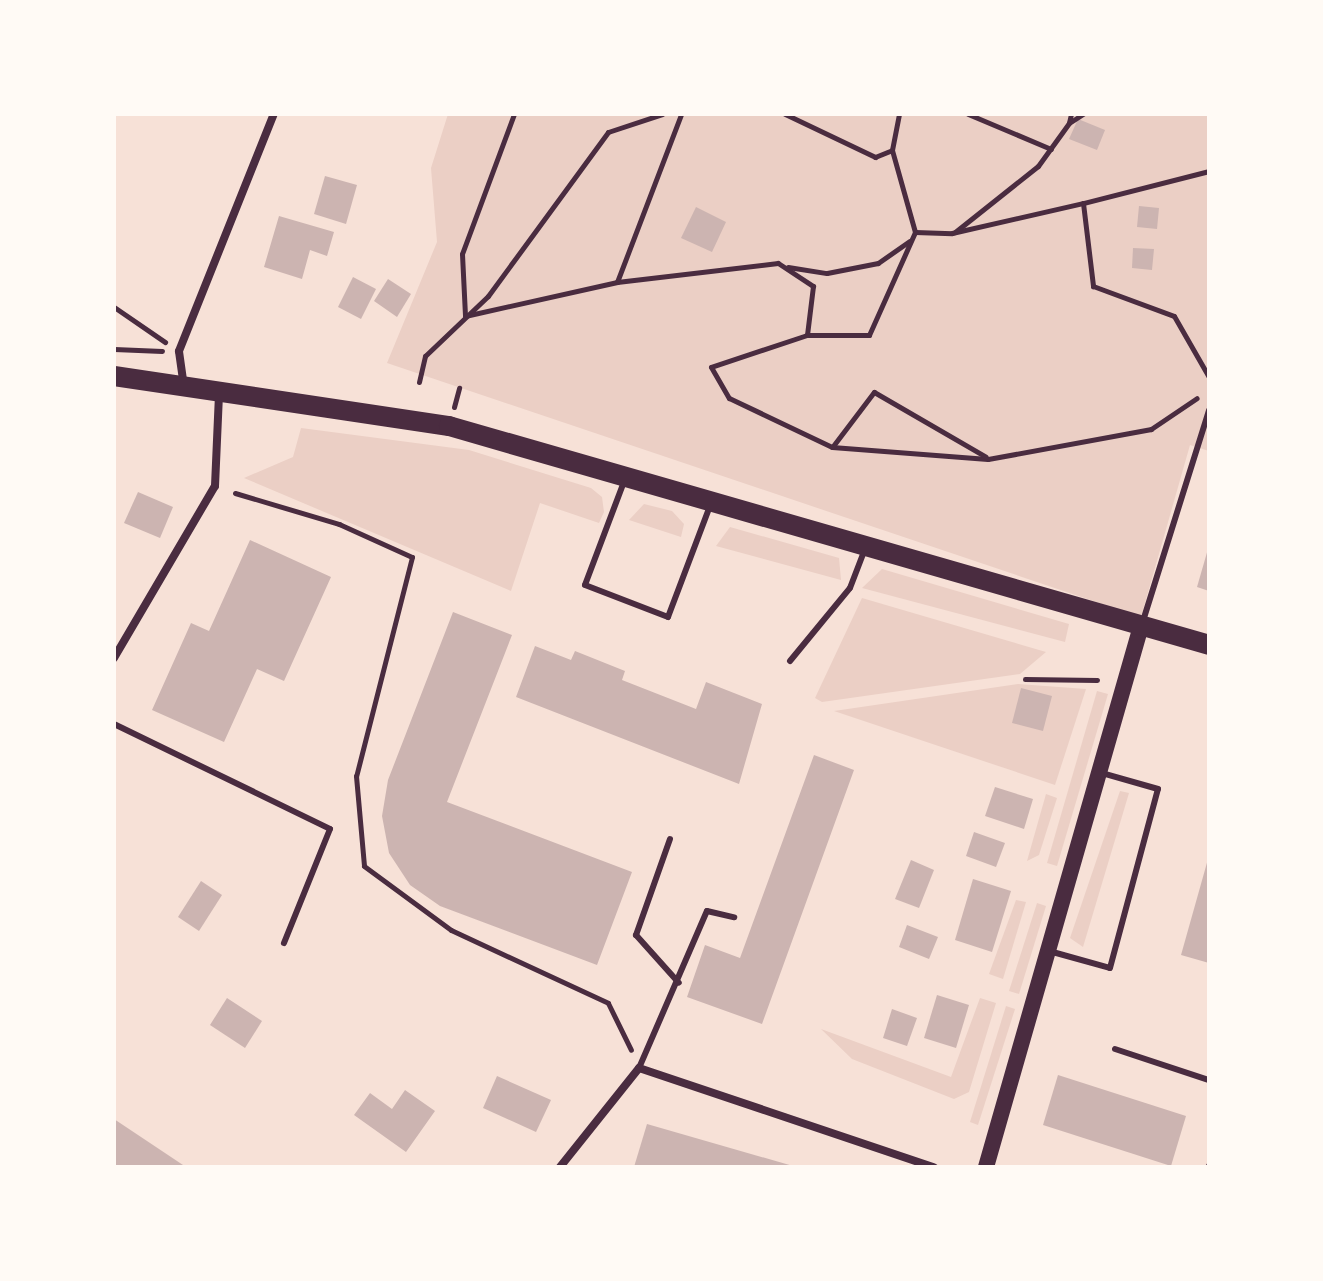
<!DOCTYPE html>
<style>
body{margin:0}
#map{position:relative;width:1323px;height:1281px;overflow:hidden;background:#f7e1d7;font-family:"PT Sans Narrow",sans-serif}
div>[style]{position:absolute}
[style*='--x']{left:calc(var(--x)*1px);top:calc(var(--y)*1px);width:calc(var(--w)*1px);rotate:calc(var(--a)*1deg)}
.green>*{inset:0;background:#ebcfc5}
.building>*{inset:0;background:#ccb4b1}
.path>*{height:5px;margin:-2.5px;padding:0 2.5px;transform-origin:2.5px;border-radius:2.5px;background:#4a2c40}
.service>*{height:6px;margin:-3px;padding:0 3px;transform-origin:3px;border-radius:3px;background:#4a2c40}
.minor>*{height:8px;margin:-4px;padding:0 4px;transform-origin:4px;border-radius:4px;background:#4a2c40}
.secondary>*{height:16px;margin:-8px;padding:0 8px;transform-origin:8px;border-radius:8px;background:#4a2c40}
.primary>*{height:20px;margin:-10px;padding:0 10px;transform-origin:10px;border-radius:10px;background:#4a2c40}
span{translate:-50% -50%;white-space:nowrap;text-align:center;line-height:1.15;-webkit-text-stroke:7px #fffaf5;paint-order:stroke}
.frame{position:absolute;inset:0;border:116px solid #fffaf5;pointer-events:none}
</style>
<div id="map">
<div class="green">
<i style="clip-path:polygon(448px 114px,1209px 114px,1209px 451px,1190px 445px,1141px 617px,387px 363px,437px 242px,431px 168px)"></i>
<i style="clip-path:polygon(301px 428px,469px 450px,591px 488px,602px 497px,604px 512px,599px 523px,540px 503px,511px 591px,244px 478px,293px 457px)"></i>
<i style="clip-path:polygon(644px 504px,672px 511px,684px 524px,681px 537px,629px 520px)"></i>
<i style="clip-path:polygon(730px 527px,839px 558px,841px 580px,716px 546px)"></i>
<i style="clip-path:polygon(882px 569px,1069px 624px,1065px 642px,862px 588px)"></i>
<i style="clip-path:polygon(862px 598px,1046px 652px,1020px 674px,822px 702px,815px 698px)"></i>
<i style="clip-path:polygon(1018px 684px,1086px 689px,1055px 785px,834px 711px)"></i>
<i style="clip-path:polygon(1097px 691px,1108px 694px,1057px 866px,1047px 863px)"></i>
<i style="clip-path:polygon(1120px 791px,1129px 793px,1083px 947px,1070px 938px)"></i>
<i style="clip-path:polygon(1046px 794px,1057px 798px,1039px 855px,1027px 861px)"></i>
<i style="clip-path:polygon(1016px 900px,1026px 902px,1003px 979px,989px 974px)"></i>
<i style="clip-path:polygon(1037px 903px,1046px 906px,1019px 994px,1009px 991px)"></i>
<i style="clip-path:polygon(980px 998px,996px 1003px,969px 1092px,954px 1099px,852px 1059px,821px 1029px,951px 1077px)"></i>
<i style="clip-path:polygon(1006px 1006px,1015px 1009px,978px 1125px,970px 1122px)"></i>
</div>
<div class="building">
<i style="clip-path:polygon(1078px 119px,1105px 130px,1097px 150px,1069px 139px)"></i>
<i style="clip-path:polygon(325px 176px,357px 185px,346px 224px,314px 214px)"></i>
<i style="clip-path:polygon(1139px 206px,1159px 208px,1157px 229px,1137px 227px)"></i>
<i style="clip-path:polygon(696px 207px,726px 222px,712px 252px,681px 238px)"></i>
<i style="clip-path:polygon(279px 216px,334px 232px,327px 256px,310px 250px,302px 279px,264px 267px)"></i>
<i style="clip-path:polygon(1133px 248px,1154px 249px,1152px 270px,1132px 268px)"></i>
<i style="clip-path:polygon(353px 277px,376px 289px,361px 319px,338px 307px)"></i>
<i style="clip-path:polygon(388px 279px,411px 294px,397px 317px,374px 301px)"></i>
<i style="clip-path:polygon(138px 492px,173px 507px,160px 538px,124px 523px)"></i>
<i style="clip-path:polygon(250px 540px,331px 577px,284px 681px,257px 669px,224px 742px,152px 710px,191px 623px,209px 631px)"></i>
<i style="clip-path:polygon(1208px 549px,1209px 549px,1209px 591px,1197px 587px)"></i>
<i style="clip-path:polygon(453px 612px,512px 635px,447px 802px,632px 872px,597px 965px,440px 906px,410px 885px,389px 853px,382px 816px,388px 780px)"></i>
<i style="clip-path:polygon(535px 646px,571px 660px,575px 651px,625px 671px,622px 680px,696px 709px,706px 682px,762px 704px,739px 784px,516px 697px)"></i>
<i style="clip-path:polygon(1021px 688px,1052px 696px,1043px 731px,1012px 723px)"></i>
<i style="clip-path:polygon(814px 755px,854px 770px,762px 1024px,687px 997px,705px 945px,740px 958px)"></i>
<i style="clip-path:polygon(995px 787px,1033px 799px,1024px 829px,985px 816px)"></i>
<i style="clip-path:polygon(974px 832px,1005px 843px,996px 867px,966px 856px)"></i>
<i style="clip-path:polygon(1208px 859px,1209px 859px,1209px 963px,1181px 955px)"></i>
<i style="clip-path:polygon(911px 860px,934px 870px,919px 908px,895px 899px)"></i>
<i style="clip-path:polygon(973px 879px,1011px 891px,992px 952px,955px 940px)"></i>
<i style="clip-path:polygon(201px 881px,222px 895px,199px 931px,178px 917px)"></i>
<i style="clip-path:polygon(907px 925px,938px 937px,929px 959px,899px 947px)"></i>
<i style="clip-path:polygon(937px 995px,969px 1005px,956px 1048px,924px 1038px)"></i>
<i style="clip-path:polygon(227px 998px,262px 1021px,245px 1048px,210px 1025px)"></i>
<i style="clip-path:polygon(892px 1009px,917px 1018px,907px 1046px,883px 1038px)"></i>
<i style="clip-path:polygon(1058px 1075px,1186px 1116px,1171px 1166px,1043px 1125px)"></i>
<i style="clip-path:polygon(497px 1076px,551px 1100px,536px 1132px,483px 1108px)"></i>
<i style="clip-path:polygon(405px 1090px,435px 1111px,406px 1152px,354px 1115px,370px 1093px,392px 1109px)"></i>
<i style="clip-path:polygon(114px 1119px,186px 1167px,114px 1167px)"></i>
<i style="clip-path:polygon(647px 1124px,793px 1166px,793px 1167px,634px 1167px)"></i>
</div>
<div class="path">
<i style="--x:514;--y:114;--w:149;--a:110.4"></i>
<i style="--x:462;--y:254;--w:62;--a:87.2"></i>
<i style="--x:465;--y:316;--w:156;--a:-12.6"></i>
<i style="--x:617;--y:282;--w:162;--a:-6.7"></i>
<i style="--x:778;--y:263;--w:42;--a:33.3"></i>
<i style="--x:813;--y:286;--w:49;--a:97"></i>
<i style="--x:807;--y:335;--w:101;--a:161.6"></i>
<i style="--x:711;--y:367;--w:36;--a:60"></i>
<i style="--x:729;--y:398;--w:114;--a:25.4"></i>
<i style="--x:832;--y:447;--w:156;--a:4.4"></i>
<i style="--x:988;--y:459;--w:166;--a:-10.4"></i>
<i style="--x:1151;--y:429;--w:55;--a:-34"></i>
<i style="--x:785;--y:114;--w:100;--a:25.5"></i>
<i style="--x:875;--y:157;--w:18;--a:-22"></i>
<i style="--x:892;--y:150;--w:37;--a:-79"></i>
<i style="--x:968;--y:114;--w:90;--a:22.9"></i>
<i style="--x:1071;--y:114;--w:9;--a:103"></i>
<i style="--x:1069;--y:123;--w:17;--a:-33"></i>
<i style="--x:1209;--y:171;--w:130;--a:165.7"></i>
<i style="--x:1083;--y:203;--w:84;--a:83.1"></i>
<i style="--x:1093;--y:286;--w:86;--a:20.3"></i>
<i style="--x:1174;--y:316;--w:70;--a:60.2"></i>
<i style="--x:915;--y:232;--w:37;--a:2"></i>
<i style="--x:952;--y:233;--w:134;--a:-12.9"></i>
<i style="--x:955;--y:232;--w:106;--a:-38.5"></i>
<i style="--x:1038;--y:166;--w:53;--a:-54.2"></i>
<i style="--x:788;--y:267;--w:39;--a:9"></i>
<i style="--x:827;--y:273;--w:52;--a:-11.1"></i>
<i style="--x:878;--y:263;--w:38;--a:-35"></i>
<i style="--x:617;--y:282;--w:180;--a:-69.1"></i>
<i style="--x:114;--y:307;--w:62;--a:34.5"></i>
<i style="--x:807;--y:335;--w:62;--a:0"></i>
<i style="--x:869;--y:335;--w:113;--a:-65.9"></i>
<i style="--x:915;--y:232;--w:85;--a:-105.7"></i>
<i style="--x:114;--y:349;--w:48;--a:2.4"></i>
<i style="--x:419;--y:382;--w:27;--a:-77"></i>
<i style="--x:425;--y:356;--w:87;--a:-43.6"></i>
<i style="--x:488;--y:296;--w:203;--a:-53.8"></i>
<i style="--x:608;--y:132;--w:57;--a:-18.4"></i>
<i style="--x:454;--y:407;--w:20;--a:-75"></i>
<i style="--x:833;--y:446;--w:68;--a:-52.8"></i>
<i style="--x:874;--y:392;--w:129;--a:30.1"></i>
<i style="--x:235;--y:493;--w:109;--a:16.6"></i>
<i style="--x:339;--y:524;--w:80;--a:24.3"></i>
<i style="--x:412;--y:557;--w:226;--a:104.3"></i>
<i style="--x:356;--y:776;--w:90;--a:84.9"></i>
<i style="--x:364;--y:866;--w:108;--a:36.3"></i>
<i style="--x:451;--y:930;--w:173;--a:24.9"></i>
<i style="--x:608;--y:1003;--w:52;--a:63.9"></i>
<i style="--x:1025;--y:679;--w:72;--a:0.8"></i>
</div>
<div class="service">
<i style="--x:625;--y:479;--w:113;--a:110.7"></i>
<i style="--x:585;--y:585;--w:89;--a:21.1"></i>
<i style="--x:668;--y:617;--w:119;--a:-69.3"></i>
<i style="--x:1143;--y:621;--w:221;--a:-72.6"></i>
<i style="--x:790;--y:661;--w:94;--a:-50.6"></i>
<i style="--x:850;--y:588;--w:42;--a:-69"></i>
<i style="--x:114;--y:724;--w:240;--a:25.9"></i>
<i style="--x:330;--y:829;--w:123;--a:112"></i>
<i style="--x:670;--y:839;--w:102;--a:109.5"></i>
<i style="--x:636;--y:935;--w:64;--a:48.1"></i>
<i style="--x:1049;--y:951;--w:63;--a:15.6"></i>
<i style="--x:1110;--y:968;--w:185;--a:-75"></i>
<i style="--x:1158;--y:789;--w:58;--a:-164.1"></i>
<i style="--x:1115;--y:1049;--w:99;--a:18.3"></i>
<i style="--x:639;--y:1068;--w:171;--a:-66.6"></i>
<i style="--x:707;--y:911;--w:28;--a:13"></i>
<i style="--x:1209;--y:1167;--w:1;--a:-90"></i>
</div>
<div class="minor">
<i style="--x:184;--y:387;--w:36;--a:-98"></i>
<i style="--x:179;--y:351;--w:255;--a:-68.2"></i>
<i style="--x:114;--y:658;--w:199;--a:-59.6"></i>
<i style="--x:215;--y:486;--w:93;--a:-87.5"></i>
<i style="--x:560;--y:1167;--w:127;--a:-51.4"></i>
<i style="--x:639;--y:1068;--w:311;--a:18.6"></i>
</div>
<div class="secondary">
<i style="--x:986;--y:1167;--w:563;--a:-74.01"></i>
</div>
<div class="primary">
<i style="--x:114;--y:376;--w:339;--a:8.5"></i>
<i style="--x:449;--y:426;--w:791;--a:16.07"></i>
</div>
<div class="frame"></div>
</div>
